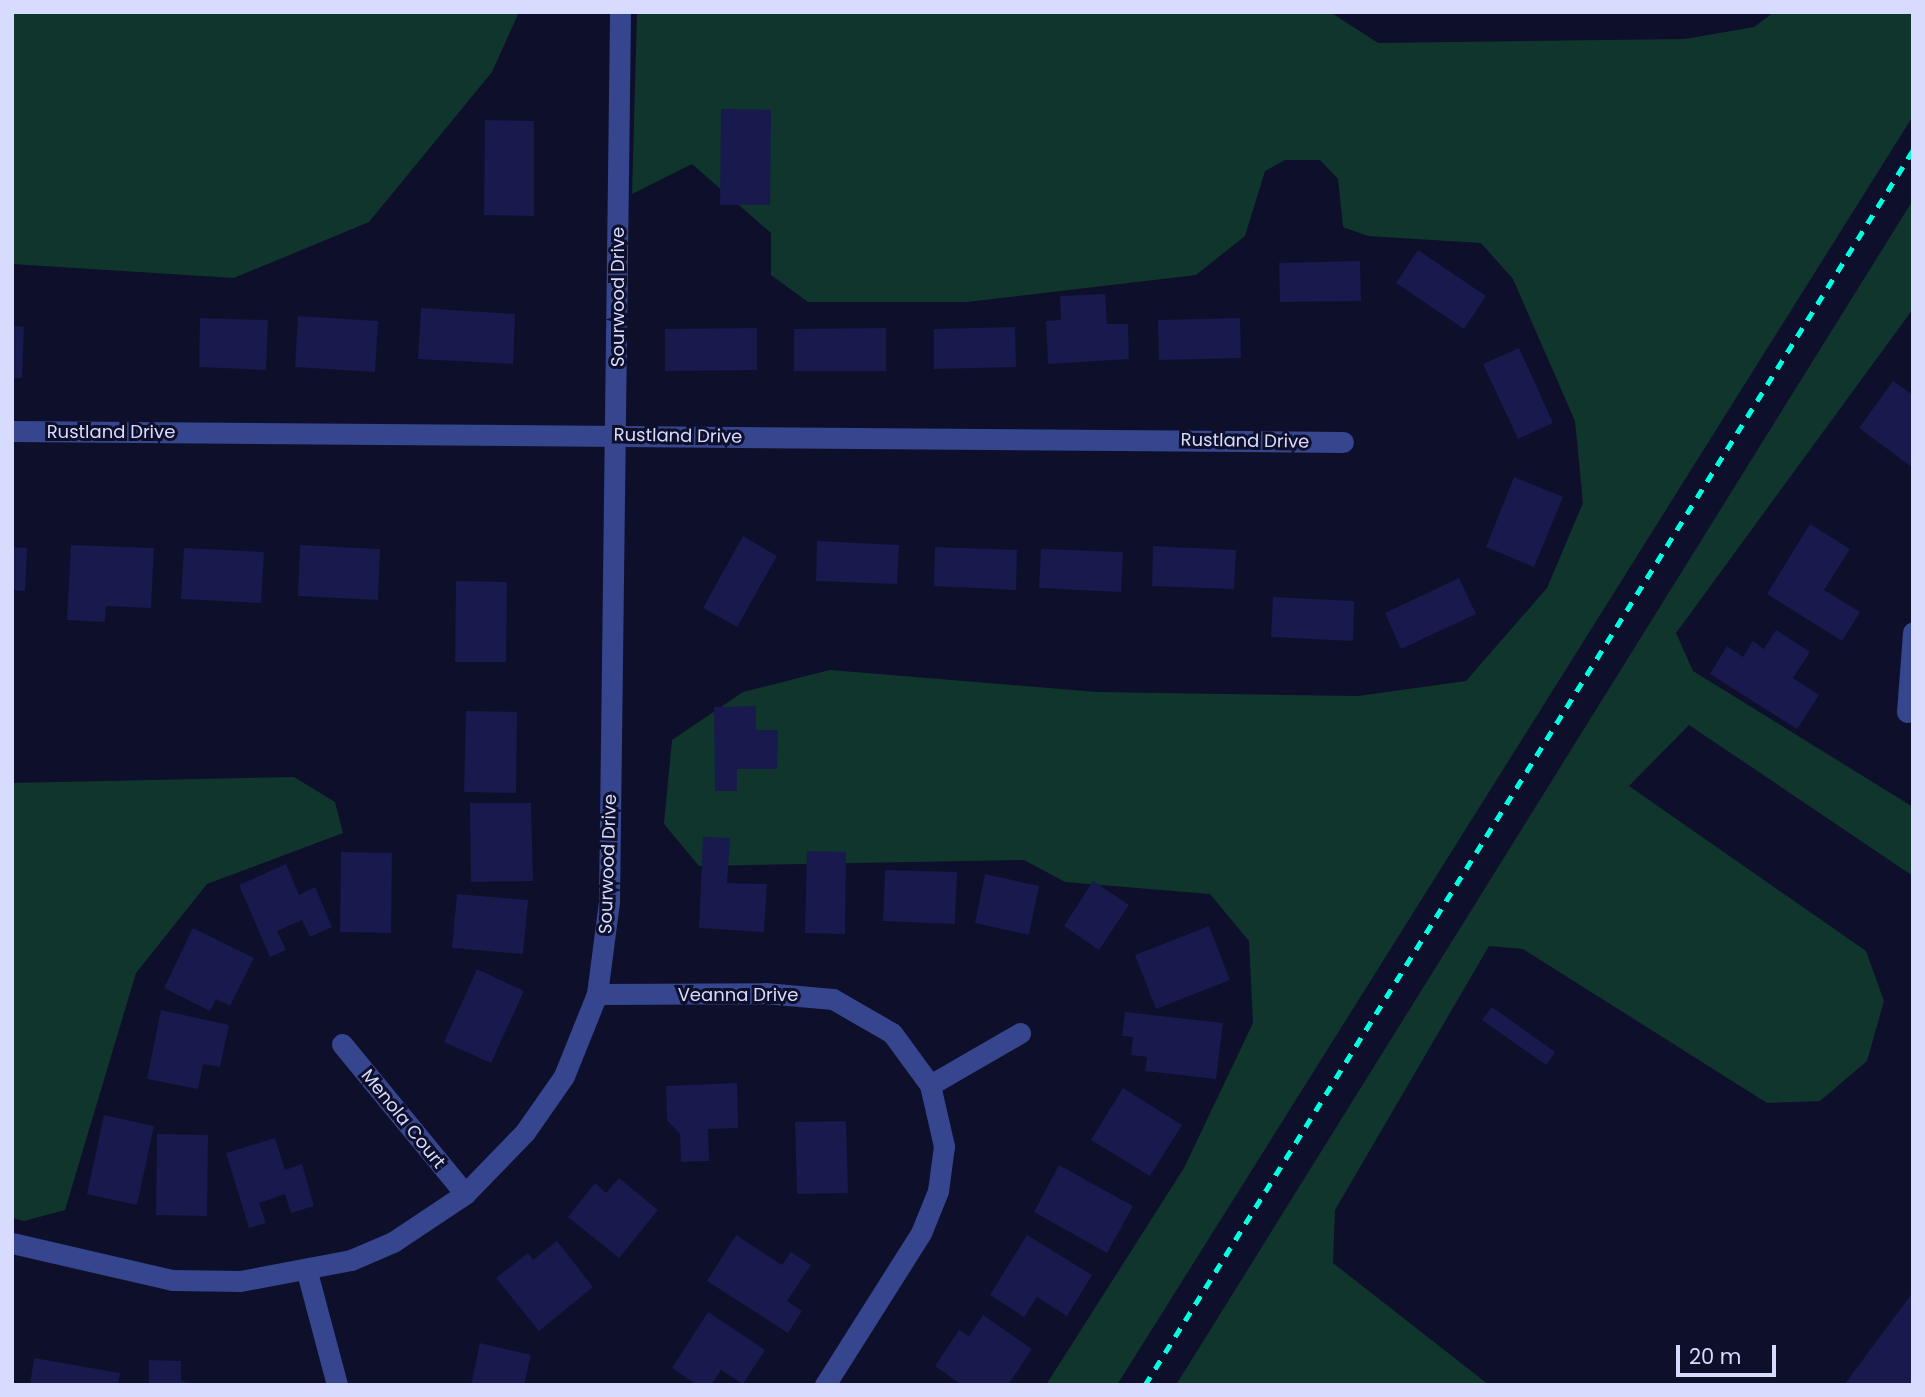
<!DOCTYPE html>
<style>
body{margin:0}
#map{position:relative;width:1925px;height:1397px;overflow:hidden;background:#0e0f2a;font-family:Poppins,sans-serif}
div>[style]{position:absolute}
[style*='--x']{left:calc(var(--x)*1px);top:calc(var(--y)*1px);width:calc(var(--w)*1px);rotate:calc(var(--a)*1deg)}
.green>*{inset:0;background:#10352c}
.building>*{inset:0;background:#18194d}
.minor>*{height:21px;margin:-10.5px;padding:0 10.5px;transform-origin:10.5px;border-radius:10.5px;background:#35458e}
.rail>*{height:5px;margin-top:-2.5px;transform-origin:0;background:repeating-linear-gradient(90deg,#03ffe1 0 10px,transparent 0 19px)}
span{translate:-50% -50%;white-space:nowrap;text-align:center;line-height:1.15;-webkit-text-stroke:6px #0e0f2a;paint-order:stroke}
.street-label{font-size:18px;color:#d7dcff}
.frame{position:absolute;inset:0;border:14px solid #d7dcff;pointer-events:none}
.scale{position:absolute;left:1676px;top:1345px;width:100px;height:32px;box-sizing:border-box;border:4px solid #d7dcff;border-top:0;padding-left:9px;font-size:21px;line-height:24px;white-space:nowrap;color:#d7dcff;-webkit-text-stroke:5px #0e0f2a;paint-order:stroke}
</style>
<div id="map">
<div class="green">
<i style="clip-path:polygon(12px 12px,519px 12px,492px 72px,369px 222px,234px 278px,12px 264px)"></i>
<i style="clip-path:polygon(637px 12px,1330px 12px,1378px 43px,1685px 39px,1754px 27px,1774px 12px,1913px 12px,1913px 116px,1117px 1385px,1046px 1385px,1184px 1168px,1253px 1023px,1249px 941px,1210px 894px,1065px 882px,1024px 860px,699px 866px,664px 824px,672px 740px,743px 692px,830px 670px,1097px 692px,1358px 696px,1466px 681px,1547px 588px,1583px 503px,1575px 421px,1513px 279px,1481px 243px,1368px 236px,1343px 227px,1338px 179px,1320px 160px,1285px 160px,1265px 171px,1245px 236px,1196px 275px,967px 302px,808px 302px,771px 275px,771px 233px,692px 164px,632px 194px)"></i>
<i style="clip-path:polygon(1913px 200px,1913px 309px,1676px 633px,1693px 671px,1913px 807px,1913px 876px,1689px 725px,1629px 786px,1866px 951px,1884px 1001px,1867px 1061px,1820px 1101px,1767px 1103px,1523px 949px,1489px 946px,1335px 1210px,1333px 1263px,1489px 1385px,1176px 1385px)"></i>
<i style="clip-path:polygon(294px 777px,335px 802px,343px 833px,207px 884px,136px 973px,65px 1210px,24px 1221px,12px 1218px,12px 783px)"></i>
</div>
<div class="building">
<i style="clip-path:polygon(721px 109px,771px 110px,770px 205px,720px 205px)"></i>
<i style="clip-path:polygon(485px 120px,534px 121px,534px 216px,484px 215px)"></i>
<i style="clip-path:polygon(1418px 250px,1486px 296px,1464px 329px,1396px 283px)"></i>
<i style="clip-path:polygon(1360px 261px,1361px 301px,1280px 302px,1279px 263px)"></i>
<i style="clip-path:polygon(1105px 294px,1107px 324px,1128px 324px,1129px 359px,1048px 364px,1046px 321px,1061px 320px,1060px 296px)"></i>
<i style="clip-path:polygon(421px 308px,515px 314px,513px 364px,418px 359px)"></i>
<i style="clip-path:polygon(298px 316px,378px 321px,375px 372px,295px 367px)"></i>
<i style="clip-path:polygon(200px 318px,268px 320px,266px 370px,199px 367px)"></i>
<i style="clip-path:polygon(1240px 318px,1241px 358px,1159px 360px,1158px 320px)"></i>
<i style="clip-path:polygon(12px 326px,24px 327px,22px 378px,12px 378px)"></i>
<i style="clip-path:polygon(1015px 327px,1016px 367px,934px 369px,934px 329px)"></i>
<i style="clip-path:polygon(757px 328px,757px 370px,665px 371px,665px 329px)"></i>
<i style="clip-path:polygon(886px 328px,886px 371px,794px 371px,794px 329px)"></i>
<i style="clip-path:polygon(1519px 348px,1553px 423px,1518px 439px,1483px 364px)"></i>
<i style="clip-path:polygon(1893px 381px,1913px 395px,1913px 468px,1859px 428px)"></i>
<i style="clip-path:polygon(1514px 477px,1563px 497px,1534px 567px,1486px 547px)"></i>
<i style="clip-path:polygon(1810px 524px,1850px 549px,1824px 590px,1860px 612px,1842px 641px,1767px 594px)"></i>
<i style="clip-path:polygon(743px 536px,777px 556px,737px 627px,703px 608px)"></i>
<i style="clip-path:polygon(817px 541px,899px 545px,897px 584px,816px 581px)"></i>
<i style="clip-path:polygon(71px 545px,154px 548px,151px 608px,106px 606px,105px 622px,67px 620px)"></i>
<i style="clip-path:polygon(300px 545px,380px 549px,378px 600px,298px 596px)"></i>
<i style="clip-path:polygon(1153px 546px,1236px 550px,1234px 589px,1152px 586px)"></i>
<i style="clip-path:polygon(12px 547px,27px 548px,25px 591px,12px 590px)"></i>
<i style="clip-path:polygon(935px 547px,1017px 550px,1016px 590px,934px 586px)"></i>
<i style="clip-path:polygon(184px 548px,264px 552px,261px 603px,181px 599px)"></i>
<i style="clip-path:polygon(1041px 549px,1123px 552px,1121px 592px,1039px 588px)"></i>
<i style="clip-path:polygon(1459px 578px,1476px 614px,1401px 649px,1385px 613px)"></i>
<i style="clip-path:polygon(456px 581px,507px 582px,506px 662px,455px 662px)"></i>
<i style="clip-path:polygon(1273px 597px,1354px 601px,1353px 641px,1271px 637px)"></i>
<i style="clip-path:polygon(1776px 630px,1810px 652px,1793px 678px,1819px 695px,1797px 729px,1710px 674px,1727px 646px,1743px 657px,1753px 641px,1764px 649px)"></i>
<i style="clip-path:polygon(756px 706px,756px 730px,778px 730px,777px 769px,737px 769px,737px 791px,715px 791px,714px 707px)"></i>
<i style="clip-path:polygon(466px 711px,517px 712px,516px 793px,464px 792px)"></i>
<i style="clip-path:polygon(470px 803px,531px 803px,533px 881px,471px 882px)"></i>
<i style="clip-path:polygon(703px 837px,730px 838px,727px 883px,767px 884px,764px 932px,699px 928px)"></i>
<i style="clip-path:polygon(807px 851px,846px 852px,845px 934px,805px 933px)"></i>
<i style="clip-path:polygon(341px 852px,392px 853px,391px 933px,340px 932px)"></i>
<i style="clip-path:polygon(286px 864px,299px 895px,315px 887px,332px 927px,310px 937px,302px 920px,277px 931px,286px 950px,270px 957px,239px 885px)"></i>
<i style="clip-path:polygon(885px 870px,957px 872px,955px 924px,883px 921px)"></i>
<i style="clip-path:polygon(985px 874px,1039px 886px,1029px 935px,975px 923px)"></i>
<i style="clip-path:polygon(1093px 881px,1129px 905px,1099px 950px,1064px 926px)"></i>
<i style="clip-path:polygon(457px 894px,528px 900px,523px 954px,452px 948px)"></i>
<i style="clip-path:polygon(1209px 926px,1230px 980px,1156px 1009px,1135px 955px)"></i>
<i style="clip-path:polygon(193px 928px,254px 958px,230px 1006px,216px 999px,210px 1011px,164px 988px)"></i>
<i style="clip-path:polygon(477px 969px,524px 991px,491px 1063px,444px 1042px)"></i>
<i style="clip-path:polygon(1492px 1007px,1555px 1052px,1546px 1065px,1482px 1020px)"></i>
<i style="clip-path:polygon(161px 1010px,229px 1025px,220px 1067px,203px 1064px,198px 1089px,147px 1079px)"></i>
<i style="clip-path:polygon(1125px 1012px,1223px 1023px,1216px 1079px,1145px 1071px,1147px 1057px,1131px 1055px,1133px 1037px,1122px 1036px)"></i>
<i style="clip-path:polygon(737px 1083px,738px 1128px,708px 1129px,709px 1161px,681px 1162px,680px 1134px,667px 1120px,666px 1086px)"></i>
<i style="clip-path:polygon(1123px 1088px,1182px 1125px,1150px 1176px,1091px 1140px)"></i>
<i style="clip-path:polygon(104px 1115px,154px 1126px,137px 1205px,87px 1194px)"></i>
<i style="clip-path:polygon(846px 1121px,848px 1193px,797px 1194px,795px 1122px)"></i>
<i style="clip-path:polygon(157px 1134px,208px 1135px,207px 1216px,156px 1215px)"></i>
<i style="clip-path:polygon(275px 1138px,285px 1170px,302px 1164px,314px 1206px,291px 1213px,285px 1194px,259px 1203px,266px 1223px,249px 1228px,226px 1153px)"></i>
<i style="clip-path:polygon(1059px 1165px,1133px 1206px,1107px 1253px,1034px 1212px)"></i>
<i style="clip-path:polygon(619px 1178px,658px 1210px,619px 1258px,568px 1217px,595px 1183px,606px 1193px)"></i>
<i style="clip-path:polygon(736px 1235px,782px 1265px,791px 1252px,811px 1265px,787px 1301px,802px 1311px,788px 1333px,707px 1281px)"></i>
<i style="clip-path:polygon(1027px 1235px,1092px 1275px,1067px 1316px,1037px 1297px,1024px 1317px,990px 1295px)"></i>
<i style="clip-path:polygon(557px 1241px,593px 1287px,539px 1331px,496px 1278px,528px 1253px,533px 1260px)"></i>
<i style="clip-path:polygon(1913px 1292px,1913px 1380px,1909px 1385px,1844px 1385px)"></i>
<i style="clip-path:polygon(708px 1312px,765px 1350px,743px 1384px,721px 1370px,711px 1385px,697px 1385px,672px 1368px)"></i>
<i style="clip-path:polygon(983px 1315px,1032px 1349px,1008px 1385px,962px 1385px,935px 1366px,959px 1330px,969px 1336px)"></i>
<i style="clip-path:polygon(480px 1343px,531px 1355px,524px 1385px,471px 1385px)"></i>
<i style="clip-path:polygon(34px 1358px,120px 1373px,118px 1385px,30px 1385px)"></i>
<i style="clip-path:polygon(149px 1360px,181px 1361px,181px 1381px,201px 1385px,149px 1385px)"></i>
</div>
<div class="minor">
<i style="--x:12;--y:431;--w:1331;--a:0.47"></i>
<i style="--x:1907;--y:712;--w:80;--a:-85.7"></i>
<i style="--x:597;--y:994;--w:168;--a:-0.3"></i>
<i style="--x:765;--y:993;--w:68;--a:5"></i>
<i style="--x:833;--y:999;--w:68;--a:30"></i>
<i style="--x:892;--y:1033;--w:64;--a:53.8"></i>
<i style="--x:930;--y:1085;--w:63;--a:77.1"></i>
<i style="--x:944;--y:1146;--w:45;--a:97.6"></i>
<i style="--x:938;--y:1191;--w:45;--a:112"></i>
<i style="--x:921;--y:1233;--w:180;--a:122.3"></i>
<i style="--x:342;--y:1044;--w:194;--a:50.6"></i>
<i style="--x:930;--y:1085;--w:104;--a:-30"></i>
<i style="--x:12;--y:1243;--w:164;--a:13"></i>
<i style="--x:172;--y:1280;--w:68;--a:0.8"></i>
<i style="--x:240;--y:1281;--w:113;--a:-10.7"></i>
<i style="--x:351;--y:1260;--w:46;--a:-23.2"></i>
<i style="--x:393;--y:1242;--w:87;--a:-33.7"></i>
<i style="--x:465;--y:1194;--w:86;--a:-45.9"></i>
<i style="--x:525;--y:1132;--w:68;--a:-55.1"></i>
<i style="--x:564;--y:1076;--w:88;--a:-68.1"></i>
<i style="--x:597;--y:994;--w:93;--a:-82.6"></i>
<i style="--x:609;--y:902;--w:890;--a:-89.29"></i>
<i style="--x:307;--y:1272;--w:117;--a:75.1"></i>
</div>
<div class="rail">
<i style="--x:1145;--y:1385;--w:1454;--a:-58.12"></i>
</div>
<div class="street-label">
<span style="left:618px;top:297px;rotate:-90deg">Sourwood Drive</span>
<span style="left:111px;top:432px">Rustland Drive</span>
<span style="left:678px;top:436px;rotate:1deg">Rustland Drive</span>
<span style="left:1245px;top:441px;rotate:1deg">Rustland Drive</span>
<span style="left:608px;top:864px;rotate:-88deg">Sourwood Drive</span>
<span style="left:738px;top:995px">Veanna Drive</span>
<span style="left:403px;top:1119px;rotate:51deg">Menola Court</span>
</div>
<div class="frame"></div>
<div class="scale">20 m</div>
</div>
